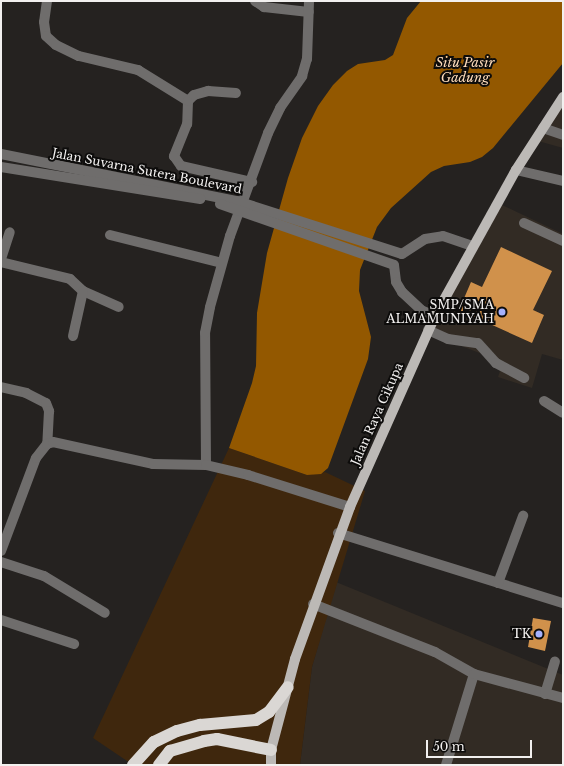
<!DOCTYPE html>
<style>
body{margin:0}
#map{position:relative;width:564px;height:766px;overflow:hidden;background:#252220;font-family:"Libre Baskerville",serif}
div>[style]{position:absolute}
[style*='--x']{left:calc(var(--x)*1px);top:calc(var(--y)*1px);width:calc(var(--w)*1px);rotate:calc(var(--a)*1deg)}
.built>*{inset:0;background:#322b24}
.green>*{inset:0;background:#3f270d}
.water>*{inset:0;background:#935800}
.building>*{inset:0;background:#d0914b}
.minor>*{height:10px;margin:-5px;padding:0 5px;transform-origin:5px;border-radius:5px;background:#6f6d6c}
.major>*{height:10px;margin:-5px;padding:0 5px;transform-origin:5px;border-radius:5px;background:#bcb9b6}
.highway>*{height:12px;margin:-6px;padding:0 6px;transform-origin:6px;border-radius:6px;background:#dad7d4}
.minor-bridge>*{height:10px;margin:-5px;padding:0 5px;transform-origin:5px;border-radius:5px;background:#6f6d6c}
.dots>*{width:11px;height:11px;translate:-50% -50%;box-sizing:border-box;border:2px solid #0d0c0b;border-radius:50%}
span{translate:-50% -50%;white-space:nowrap;text-align:center;line-height:1.15;-webkit-text-stroke:4px #0d0c0b;paint-order:stroke}
.street-label{font-size:12px;color:#f2f0ef}
.poi-label{font-size:12px;color:#f2f0ef}
.right{translate:-100% -50%;text-align:right}
.water-label{font-size:13px;color:#fddbba;font-style:italic}
.frame{position:absolute;inset:0;border:2px solid #f2f0ef;pointer-events:none}
.scale{position:absolute;left:426px;top:740px;width:106px;height:18px;box-sizing:border-box;border:2px solid #f2f0ef;border-top:0;padding-left:5px;font-size:12px;line-height:14px;white-space:nowrap;color:#f2f0ef;-webkit-text-stroke:3px #0d0c0b;paint-order:stroke}
</style>
<div id="map">
<div class="built">
<i style="clip-path:polygon(563px 106px,563px 148px,538px 141px)"></i>
<i style="clip-path:polygon(500px 204px,563px 234px,563px 360px,542px 354px,532px 388px,498px 377px,503px 362px,430px 334px)"></i>
<i style="clip-path:polygon(336px 582px,563px 675px,563px 765px,300px 765px,312px 667px)"></i>
</div>
<div class="green">
<i style="clip-path:polygon(229px 448px,307px 475px,325px 472px,365px 491px,312px 667px,300px 765px,133px 765px,93px 738px)"></i>
</div>
<div class="water">
<i style="clip-path:polygon(421px 1px,563px 1px,563px 63px,493px 148px,482px 157px,470px 162px,444px 166px,431px 172px,391px 208px,377px 227px,360px 270px,359px 291px,371px 337px,368px 359px,328px 468px,321px 474px,307px 475px,229px 448px,252px 383px,256px 366px,257px 313px,267px 253px,288px 178px,302px 138px,318px 106px,333px 85px,347px 71px,358px 64px,385px 60px,393px 55px,407px 18px)"></i>
</div>
<div class="building">
<i style="clip-path:polygon(501px 247px,552px 271px,533px 310px,544px 315px,532px 343px,459px 310px,471px 282px,482px 287px)"></i>
<i style="clip-path:polygon(533px 618px,551px 621px,545px 651px,528px 647px)"></i>
</div>
<div class="minor">
<i style="--x:47;--y:1;--w:21;--a:98"></i>
<i style="--x:44;--y:22;--w:14;--a:82"></i>
<i style="--x:46;--y:36;--w:13;--a:42"></i>
<i style="--x:56;--y:45;--w:25;--a:26"></i>
<i style="--x:79;--y:56;--w:61;--a:13.3"></i>
<i style="--x:138;--y:70;--w:59;--a:31.8"></i>
<i style="--x:188;--y:101;--w:23;--a:92"></i>
<i style="--x:187;--y:124;--w:35;--a:112"></i>
<i style="--x:174;--y:156;--w:12;--a:55"></i>
<i style="--x:181;--y:166;--w:73;--a:12.7"></i>
<i style="--x:255;--y:1;--w:11;--a:34"></i>
<i style="--x:264;--y:7;--w:45;--a:6.3"></i>
<i style="--x:188;--y:101;--w:8;--a:-45"></i>
<i style="--x:194;--y:95;--w:15;--a:-16"></i>
<i style="--x:208;--y:91;--w:28;--a:4"></i>
<i style="--x:543;--y:128;--w:21;--a:19"></i>
<i style="--x:1;--y:154;--w:241;--a:11.3"></i>
<i style="--x:1;--y:167;--w:202;--a:9.1"></i>
<i style="--x:516;--y:170;--w:48;--a:13.2"></i>
<i style="--x:524;--y:223;--w:43;--a:24.8"></i>
<i style="--x:110;--y:235;--w:115;--a:14"></i>
<i style="--x:402;--y:254;--w:27;--a:-33"></i>
<i style="--x:425;--y:239;--w:18;--a:-9"></i>
<i style="--x:443;--y:236;--w:31;--a:19"></i>
<i style="--x:1;--y:259;--w:28;--a:-72"></i>
<i style="--x:1;--y:262;--w:71;--a:13.8"></i>
<i style="--x:70;--y:279;--w:18;--a:43"></i>
<i style="--x:83;--y:291;--w:39;--a:24"></i>
<i style="--x:394;--y:265;--w:17;--a:83"></i>
<i style="--x:396;--y:282;--w:12;--a:59"></i>
<i style="--x:402;--y:292;--w:26;--a:43"></i>
<i style="--x:421;--y:310;--w:15;--a:23"></i>
<i style="--x:428;--y:330;--w:22;--a:24"></i>
<i style="--x:448;--y:339;--w:30;--a:8"></i>
<i style="--x:478;--y:343;--w:27;--a:48"></i>
<i style="--x:496;--y:363;--w:32;--a:28"></i>
<i style="--x:73;--y:336;--w:46;--a:-77.5"></i>
<i style="--x:1;--y:387;--w:26;--a:13"></i>
<i style="--x:26;--y:393;--w:22;--a:27"></i>
<i style="--x:46;--y:403;--w:9;--a:69"></i>
<i style="--x:49;--y:411;--w:33;--a:93"></i>
<i style="--x:544;--y:401;--w:22;--a:32"></i>
<i style="--x:206;--y:465;--w:132;--a:-90.4"></i>
<i style="--x:205;--y:333;--w:26;--a:-79"></i>
<i style="--x:210;--y:307;--w:74;--a:-74.3"></i>
<i style="--x:230;--y:236;--w:110;--a:-69.7"></i>
<i style="--x:268;--y:133;--w:28;--a:-64"></i>
<i style="--x:280;--y:108;--w:39;--a:-55"></i>
<i style="--x:302;--y:76;--w:18;--a:-74"></i>
<i style="--x:307;--y:59;--w:58;--a:-88"></i>
<i style="--x:338;--y:533;--w:236;--a:17.3"></i>
<i style="--x:1;--y:551;--w:99;--a:-69.4"></i>
<i style="--x:36;--y:458;--w:18;--a:-52"></i>
<i style="--x:47;--y:444;--w:6;--a:-18"></i>
<i style="--x:53;--y:442;--w:102;--a:12.4"></i>
<i style="--x:153;--y:464;--w:53;--a:1.1"></i>
<i style="--x:206;--y:465;--w:43;--a:13.4"></i>
<i style="--x:248;--y:475;--w:107;--a:17.4"></i>
<i style="--x:1;--y:562;--w:45;--a:18"></i>
<i style="--x:44;--y:576;--w:71;--a:31.2"></i>
<i style="--x:498;--y:583;--w:72;--a:-69.5"></i>
<i style="--x:313;--y:604;--w:131;--a:21.5"></i>
<i style="--x:435;--y:652;--w:45;--a:29.4"></i>
<i style="--x:474;--y:674;--w:95;--a:107.1"></i>
<i style="--x:1;--y:620;--w:77;--a:18.2"></i>
<i style="--x:474;--y:674;--w:92;--a:15.1"></i>
<i style="--x:545;--y:694;--w:34;--a:-73"></i>
</div>
<div class="major">
<i style="--x:271;--y:765;--w:15;--a:-90"></i>
<i style="--x:271;--y:750;--w:94;--a:-75.2"></i>
<i style="--x:295;--y:659;--w:162;--a:-70.1"></i>
<i style="--x:350;--y:507;--w:209;--a:-66"></i>
<i style="--x:435;--y:316;--w:167;--a:-61"></i>
<i style="--x:516;--y:170;--w:87;--a:-57.2"></i>
</div>
<div class="highway">
<i style="--x:133;--y:765;--w:31;--a:-48"></i>
<i style="--x:154;--y:742;--w:25;--a:-26"></i>
<i style="--x:177;--y:731;--w:24;--a:-15"></i>
<i style="--x:200;--y:725;--w:56;--a:-5.1"></i>
<i style="--x:256;--y:720;--w:15;--a:-32"></i>
<i style="--x:269;--y:712;--w:31;--a:-53"></i>
<i style="--x:159;--y:765;--w:18;--a:-52"></i>
<i style="--x:170;--y:751;--w:35;--a:-16"></i>
<i style="--x:204;--y:741;--w:13;--a:-9"></i>
<i style="--x:217;--y:739;--w:55;--a:11.5"></i>
</div>
<div class="minor-bridge">
<i style="--x:237;--y:201;--w:173;--a:17.8"></i>
<i style="--x:220;--y:204;--w:184;--a:19.3"></i>
</div>
<div class="dots">
<i style="left:502px;top:312px;background:#a5b1fc"></i>
<i style="left:539px;top:634px;background:#a5b1fc"></i>
</div>
<div class="street-label">
<span style="left:147px;top:171px;rotate:11deg">Jalan Suvarna Sutera Boulevard</span>
<span style="left:377px;top:414px;rotate:-66deg">Jalan Raya Cikupa</span>
</div>
<div class="poi-label">
<span class="right" style="left:494px;top:312px">SMP/SMA<br>ALMAMUNIYAH</span>
<span class="right" style="left:531px;top:634px">TK</span>
</div>
<div class="water-label">
<span style="left:465px;top:71px">Situ Pasir<br>Gadung</span>
</div>
<div class="frame"></div>
<div class="scale">50 m</div>
</div>
